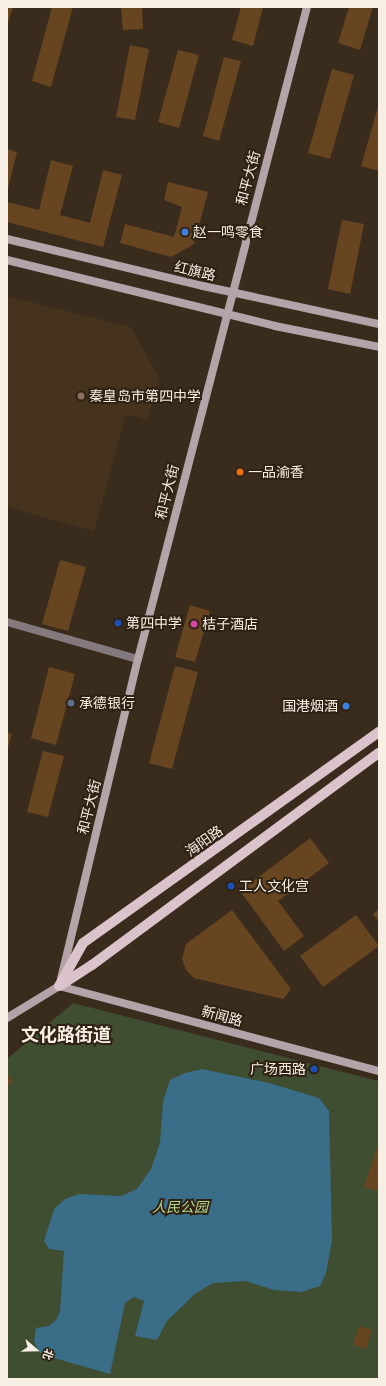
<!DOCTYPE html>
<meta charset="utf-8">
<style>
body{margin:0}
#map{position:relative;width:386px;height:1386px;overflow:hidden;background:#3a2c1d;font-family:"Roboto Serif","Noto Sans SC",serif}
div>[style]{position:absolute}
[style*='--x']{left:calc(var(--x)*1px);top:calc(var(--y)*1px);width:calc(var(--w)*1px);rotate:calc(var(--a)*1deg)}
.built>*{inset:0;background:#45331e}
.green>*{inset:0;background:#3f4d31}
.water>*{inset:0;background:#396d88}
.building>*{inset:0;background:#674520}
.street>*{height:8px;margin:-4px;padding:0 4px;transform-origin:4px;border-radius:4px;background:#84797d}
.secondary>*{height:8px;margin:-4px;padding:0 4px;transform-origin:4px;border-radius:4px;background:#b4a3a9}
.primary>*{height:10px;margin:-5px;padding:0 5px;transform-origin:5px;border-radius:5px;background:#dac3cb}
.dots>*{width:11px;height:11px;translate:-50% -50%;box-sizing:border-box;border:2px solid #2f2213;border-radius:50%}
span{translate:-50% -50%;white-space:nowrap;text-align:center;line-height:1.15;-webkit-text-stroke:4px #2f2213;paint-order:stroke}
.street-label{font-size:14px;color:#f7eee4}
.poi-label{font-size:14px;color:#f7eee4}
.left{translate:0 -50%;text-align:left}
.right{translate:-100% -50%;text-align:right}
.park-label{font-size:14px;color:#b3d690;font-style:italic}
.district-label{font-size:18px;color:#f7eee4;font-weight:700}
.frame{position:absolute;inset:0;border:8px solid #f7eee4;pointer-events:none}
.north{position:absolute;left:16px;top:1330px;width:40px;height:40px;-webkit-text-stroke:3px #2f2213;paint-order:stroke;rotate:110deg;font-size:11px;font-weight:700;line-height:16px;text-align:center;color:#f7eee4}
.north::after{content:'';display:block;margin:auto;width:14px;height:18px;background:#f7eee4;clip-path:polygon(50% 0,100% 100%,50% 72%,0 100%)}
</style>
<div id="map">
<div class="built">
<i style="clip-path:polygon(7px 296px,131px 327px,159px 378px,148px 420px,126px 414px,94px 531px,7px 507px)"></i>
</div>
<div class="green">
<i style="clip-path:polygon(73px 1003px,379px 1081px,379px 1379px,7px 1379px,7px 1059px)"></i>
</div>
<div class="water">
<i style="clip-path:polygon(202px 1069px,269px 1083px,319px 1098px,329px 1111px,332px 1240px,326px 1273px,320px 1286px,301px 1292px,274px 1290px,245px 1281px,213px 1283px,195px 1294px,167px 1321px,157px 1340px,135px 1336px,144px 1301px,134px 1297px,125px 1303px,110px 1374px,47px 1356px,38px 1351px,34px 1340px,36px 1328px,49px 1326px,57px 1319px,60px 1311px,64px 1251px,49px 1249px,44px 1241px,54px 1209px,65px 1199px,79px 1194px,121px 1196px,137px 1189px,151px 1169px,160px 1143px,163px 1101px,170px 1080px,185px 1073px)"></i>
</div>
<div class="building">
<i style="clip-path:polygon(7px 7px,13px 7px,7px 26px)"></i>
<i style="clip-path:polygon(52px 7px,73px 7px,51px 87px,32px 81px)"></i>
<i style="clip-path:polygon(121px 7px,142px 7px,143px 29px,123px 30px)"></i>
<i style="clip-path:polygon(241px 7px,263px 7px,253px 46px,232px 40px)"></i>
<i style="clip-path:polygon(349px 7px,373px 7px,360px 50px,338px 43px)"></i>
<i style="clip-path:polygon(130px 45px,149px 49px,135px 120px,116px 117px)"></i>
<i style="clip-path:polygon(178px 50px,199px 55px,179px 128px,158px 122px)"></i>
<i style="clip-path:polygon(224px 57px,241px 61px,219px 141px,203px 136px)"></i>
<i style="clip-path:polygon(332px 69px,354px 75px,330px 159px,308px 153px)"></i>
<i style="clip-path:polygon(379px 103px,379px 171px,361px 166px)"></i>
<i style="clip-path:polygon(7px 149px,17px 152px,8px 189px,7px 189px)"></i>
<i style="clip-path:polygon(51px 160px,73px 166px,60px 215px,90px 223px,103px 170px,122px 175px,103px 247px,7px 222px,7px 202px,39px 210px)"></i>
<i style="clip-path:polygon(168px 182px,208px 192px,194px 244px,171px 257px,120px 243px,125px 224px,174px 237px,182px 207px,164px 200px)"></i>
<i style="clip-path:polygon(342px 220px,364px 224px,350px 294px,328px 289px)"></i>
<i style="clip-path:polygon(60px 560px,86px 567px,68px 631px,42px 624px)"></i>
<i style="clip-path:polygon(190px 605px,210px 611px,195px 662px,175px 657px)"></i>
<i style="clip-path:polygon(175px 666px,198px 672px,172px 769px,149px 763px)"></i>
<i style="clip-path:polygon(49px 667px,75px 674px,56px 745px,31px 738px)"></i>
<i style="clip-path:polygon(7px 733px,12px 734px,7px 751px)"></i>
<i style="clip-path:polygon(43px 751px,64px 756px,48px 817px,27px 812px)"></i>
<i style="clip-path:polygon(310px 838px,329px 863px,278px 901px,304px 936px,284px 951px,240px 891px)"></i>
<i style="clip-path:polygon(379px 909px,379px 922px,373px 914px)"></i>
<i style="clip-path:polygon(232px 910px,291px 989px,283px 999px,194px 978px,186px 970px,182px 959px,186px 944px)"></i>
<i style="clip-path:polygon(356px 915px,379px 946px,323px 987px,300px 956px)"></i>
<i style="clip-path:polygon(7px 1074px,13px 1081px,7px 1086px)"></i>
<i style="clip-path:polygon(379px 1140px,379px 1192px,364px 1187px)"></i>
<i style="clip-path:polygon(359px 1326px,372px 1330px,366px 1349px,353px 1345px)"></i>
</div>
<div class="street">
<i style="--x:7;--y:622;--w:136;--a:15.8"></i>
</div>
<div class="secondary">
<i style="--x:7;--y:239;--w:202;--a:13.5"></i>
<i style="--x:203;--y:286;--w:180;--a:12.2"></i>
<i style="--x:7;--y:260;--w:276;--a:13.8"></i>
<i style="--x:275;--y:326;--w:106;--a:11.4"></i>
<i style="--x:61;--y:979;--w:329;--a:-76.5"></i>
<i style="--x:138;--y:659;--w:674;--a:-75.47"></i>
<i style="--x:59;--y:986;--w:331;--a:14.9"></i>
<i style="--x:7;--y:1018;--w:61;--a:-31.6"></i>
</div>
<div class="primary">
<i style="--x:61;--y:985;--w:37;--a:-33"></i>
<i style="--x:92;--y:965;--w:357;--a:-36.5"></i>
<i style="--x:59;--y:986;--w:49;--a:-60.8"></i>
<i style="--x:83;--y:943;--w:364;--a:-35.5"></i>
</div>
<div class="dots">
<i style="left:185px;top:232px;background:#3f7fe0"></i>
<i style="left:81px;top:396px;background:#8d6e63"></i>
<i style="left:240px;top:472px;background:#e8710a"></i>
<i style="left:118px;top:623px;background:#1a4fb4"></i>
<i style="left:194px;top:624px;background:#d1479c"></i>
<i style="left:71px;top:703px;background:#5c6f8a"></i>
<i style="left:346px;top:706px;background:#3f7fe0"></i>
<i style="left:231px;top:886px;background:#1a4fb4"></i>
<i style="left:314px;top:1069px;background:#1a4fb4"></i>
</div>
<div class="street-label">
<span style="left:248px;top:178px;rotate:-75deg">和平大街</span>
<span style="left:195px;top:271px;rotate:13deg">红旗路</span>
<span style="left:167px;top:492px;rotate:-76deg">和平大街</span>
<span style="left:89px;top:807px;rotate:-76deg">和平大街</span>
<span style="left:204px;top:841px;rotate:-35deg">海阳路</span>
<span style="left:222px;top:1016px;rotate:15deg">新闻路</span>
</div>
<div class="poi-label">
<span class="left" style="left:193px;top:232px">赵一鸣零食</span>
<span class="left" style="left:89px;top:396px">秦皇岛市第四中学</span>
<span class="left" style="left:248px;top:472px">一品渝香</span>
<span class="left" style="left:126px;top:623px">第四中学</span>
<span class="left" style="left:202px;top:624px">桔子酒店</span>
<span class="left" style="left:79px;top:703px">承德银行</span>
<span class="right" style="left:338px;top:706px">国港烟酒</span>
<span class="left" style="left:239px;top:886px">工人文化宫</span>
<span class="right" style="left:306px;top:1069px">广场西路</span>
</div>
<div class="park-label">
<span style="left:180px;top:1207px">人民公园</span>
</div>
<div class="district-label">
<span style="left:66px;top:1035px">文化路街道</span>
</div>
<div class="frame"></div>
<div class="north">北</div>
</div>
